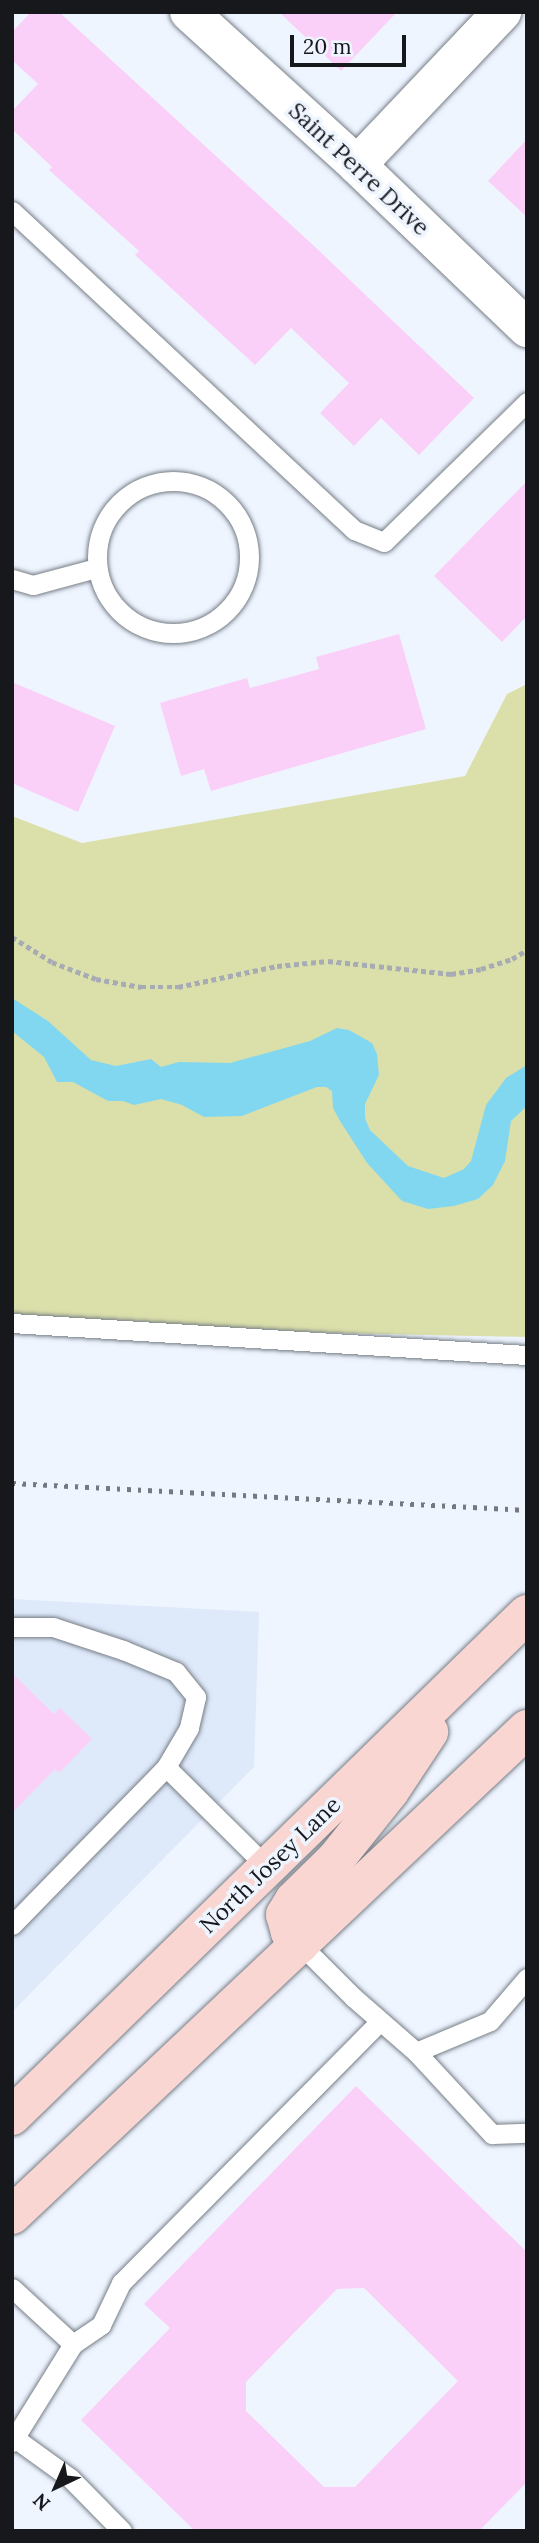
<!DOCTYPE html>
<style>
body{margin:0}
#map{position:relative;width:539px;height:2543px;overflow:hidden;background:#eef5ff;font-family:Lora,serif}
div>[style]{position:absolute}
[style*='--x']{left:calc(var(--x)*1px);top:calc(var(--y)*1px);width:calc(var(--w)*1px);rotate:calc(var(--a)*1deg)}
.built>*{inset:0;background:#dee9fa}
.green>*{inset:0;background:#dbe0aa}
.water>*{inset:0;background:#82d7f0}
.building>*{inset:0;background:#fbd0f8}
.path>*{height:4.5px;margin-top:-2.25px;transform-origin:0;background:repeating-linear-gradient(90deg,#a7acb4 0 5px,transparent 0 8.5px)}
.roads{filter:drop-shadow(0 0 2px #777e86) drop-shadow(0 0 2px #777e86)}
.lane>*{height:19px;margin:-9.5px;padding:0 9.5px;transform-origin:9.5px;border-radius:9.5px;background:#fff}
.lane>.ring{margin:-9.5px;padding:0;box-sizing:content-box;background:none;border:19px solid #fff;border-radius:50%}
.street>*{height:38px;margin:-19px;padding:0 19px;transform-origin:19px;border-radius:19px;background:#fff}
.secondary>*{height:38px;margin:-19px;padding:0 19px;transform-origin:19px;border-radius:19px;background:#fad6d3}
.rail>*{height:5px;margin-top:-2.5px;transform-origin:0;background:repeating-linear-gradient(90deg,#74787f 0 3.5px,transparent 0 10.5px)}
span{translate:-50% -50%;white-space:nowrap;text-align:center;line-height:1.15;-webkit-text-stroke:7px #eef5ff;paint-order:stroke}
.street-label{font-size:23px;color:#16181c}
.frame{position:absolute;inset:0;border:14px solid #16181c;pointer-events:none}
.north{position:absolute;left:21px;top:2452px;width:70px;height:70px;-webkit-text-stroke:5px #eef5ff;paint-order:stroke;rotate:224deg;font-size:19px;font-weight:700;line-height:28px;text-align:center;color:#16181c}
.north::after{content:'';display:block;margin:auto;width:24px;height:32px;background:#16181c;clip-path:polygon(50% 0,100% 100%,50% 72%,0 100%)}
.scale{position:absolute;left:290px;top:35px;width:116px;height:32px;box-sizing:border-box;border:4px solid #16181c;border-top:0;padding-left:9px;font-size:21px;line-height:24px;white-space:nowrap;color:#16181c;-webkit-text-stroke:5px #eef5ff;paint-order:stroke}
</style>
<div id="map">
<div class="built">
<i style="clip-path:polygon(12px 1599px,259px 1612px,254px 1767px,12px 2012px)"></i>
</div>
<div class="green">
<i style="clip-path:polygon(527px 684px,527px 1337px,12px 1326px,12px 816px,82px 843px,465px 776px,507px 694px)"></i>
</div>
<div class="water">
<i style="clip-path:polygon(12px 998px,48px 1021px,91px 1060px,116px 1066px,151px 1059px,161px 1067px,179px 1062px,230px 1063px,310px 1041px,337px 1028px,349px 1030px,372px 1043px,377px 1054px,379px 1075px,365px 1104px,365px 1118px,370px 1130px,408px 1166px,444px 1178px,464px 1169px,471px 1161px,486px 1105px,506px 1078px,527px 1065px,527px 1106px,511px 1121px,505px 1161px,493px 1185px,478px 1199px,454px 1206px,428px 1209px,402px 1201px,367px 1163px,340px 1121px,333px 1108px,332px 1091px,326px 1087px,317px 1087px,242px 1116px,204px 1117px,182px 1105px,161px 1099px,134px 1105px,123px 1101px,108px 1101px,73px 1082px,57px 1082px,44px 1057px,12px 1031px)"></i>
</div>
<div class="building">
<i style="clip-path:polygon(31px 12px,59px 12px,313px 245px,474px 398px,419px 455px,381px 418px,354px 446px,320px 413px,349px 383px,291px 328px,255px 365px,135px 255px,139px 251px,49px 170px,52px 167px,12px 129px,12px 111px,38px 84px,12px 60px,12px 32px)"></i>
<i style="clip-path:polygon(279px 12px,397px 12px,341px 71px)"></i>
<i style="clip-path:polygon(527px 139px,527px 217px,488px 181px)"></i>
<i style="clip-path:polygon(527px 481px,527px 616px,502px 642px,434px 576px)"></i>
<i style="clip-path:polygon(399px 634px,426px 729px,211px 791px,204px 769px,181px 776px,160px 703px,247px 678px,250px 688px,319px 669px,316px 657px)"></i>
<i style="clip-path:polygon(12px 682px,115px 726px,78px 812px,12px 783px)"></i>
<i style="clip-path:polygon(12px 1673px,54px 1714px,60px 1708px,92px 1739px,59px 1773px,55px 1769px,12px 1813px)"></i>
<i style="clip-path:polygon(evenodd,356px 2086px,527px 2252px,527px 2482px,479px 2531px,195px 2531px,81px 2420px,170px 2328px,144px 2304px,356px 2086px,364px 2288px,458px 2381px,355px 2487px,324px 2487px,246px 2411px,246px 2382px,337px 2289px,364px 2288px)"></i>
</div>
<div class="path">
<i style="--x:12;--y:937;--w:47;--a:32"></i>
<i style="--x:52;--y:962;--w:47;--a:21.1"></i>
<i style="--x:96;--y:979;--w:46;--a:10.1"></i>
<i style="--x:141;--y:987;--w:37;--a:0"></i>
<i style="--x:178;--y:987;--w:101;--a:-12"></i>
<i style="--x:277;--y:966;--w:51;--a:-5.6"></i>
<i style="--x:328;--y:961;--w:124;--a:6"></i>
<i style="--x:451;--y:974;--w:30;--a:-9"></i>
<i style="--x:481;--y:969;--w:33;--a:-18"></i>
<i style="--x:512;--y:959;--w:17;--a:-31"></i>
</div>
<div class="roads">
<div class="lane">
<i style="--x:12;--y:211;--w:468;--a:43"></i>
<i style="--x:354;--y:530;--w:32;--a:22"></i>
<i style="--x:384;--y:542;--w:200;--a:-44.4"></i>
<i class="ring" style="left:97px;top:481px;width:133px;height:133px"></i>
<i style="--x:12;--y:579;--w:22;--a:16"></i>
<i style="--x:33;--y:585;--w:65;--a:-15.1"></i>
<i style="--x:12;--y:1323;--w:516;--a:3.56"></i>
<i style="--x:12;--y:1627;--w:41;--a:0"></i>
<i style="--x:53;--y:1627;--w:74;--a:18.2"></i>
<i style="--x:123;--y:1650;--w:57;--a:22.5"></i>
<i style="--x:176;--y:1672;--w:32;--a:51"></i>
<i style="--x:196;--y:1697;--w:32;--a:103"></i>
<i style="--x:189;--y:1728;--w:45;--a:120.5"></i>
<i style="--x:12;--y:1925;--w:221;--a:-45.7"></i>
<i style="--x:166;--y:1767;--w:142;--a:44.7"></i>
<i style="--x:300;--y:1944;--w:75;--a:45"></i>
<i style="--x:353;--y:1997;--w:84;--a:41.1"></i>
<i style="--x:416;--y:2052;--w:112;--a:47.2"></i>
<i style="--x:492;--y:2134;--w:35;--a:-2"></i>
<i style="--x:416;--y:2052;--w:80;--a:-22.7"></i>
<i style="--x:490;--y:2021;--w:57;--a:-49.3"></i>
<i style="--x:12;--y:2288;--w:83;--a:42.6"></i>
<i style="--x:16;--y:2439;--w:67;--a:35.8"></i>
<i style="--x:70;--y:2478;--w:74;--a:45.5"></i>
<i style="--x:12;--y:2442;--w:115;--a:-58.1"></i>
<i style="--x:73;--y:2344;--w:34;--a:-34"></i>
<i style="--x:101;--y:2325;--w:47;--a:-64.5"></i>
<i style="--x:121;--y:2283;--w:368;--a:-45.3"></i>
</div>
<div class="street">
<i style="--x:189;--y:12;--w:227;--a:42.3"></i>
<i style="--x:357;--y:165;--w:236;--a:43.8"></i>
<i style="--x:357;--y:165;--w:211;--a:-46.5"></i>
</div>
<div class="secondary">
<i style="--x:300;--y:1944;--w:16;--a:-130"></i>
<i style="--x:290;--y:1932;--w:18;--a:-106"></i>
<i style="--x:285;--y:1915;--w:17;--a:-59"></i>
<i style="--x:294;--y:1900;--w:57;--a:-44.3"></i>
<i style="--x:335;--y:1860;--w:88;--a:-51.4"></i>
<i style="--x:390;--y:1791;--w:71;--a:-56.5"></i>
<i style="--x:12;--y:2116;--w:719;--a:-44.27"></i>
<i style="--x:12;--y:2215;--w:708;--a:-43.34"></i>
</div>
</div>
<div class="rail">
<i style="--x:12;--y:1483;--w:516;--a:3"></i>
</div>
<div class="street-label">
<span style="left:359px;top:169px;rotate:43deg">Saint Perre Drive</span>
<span style="left:270px;top:1865px;rotate:-44deg">North Josey Lane</span>
</div>
<div class="frame"></div>
<div class="north">N</div>
<div class="scale">20 m</div>
</div>
